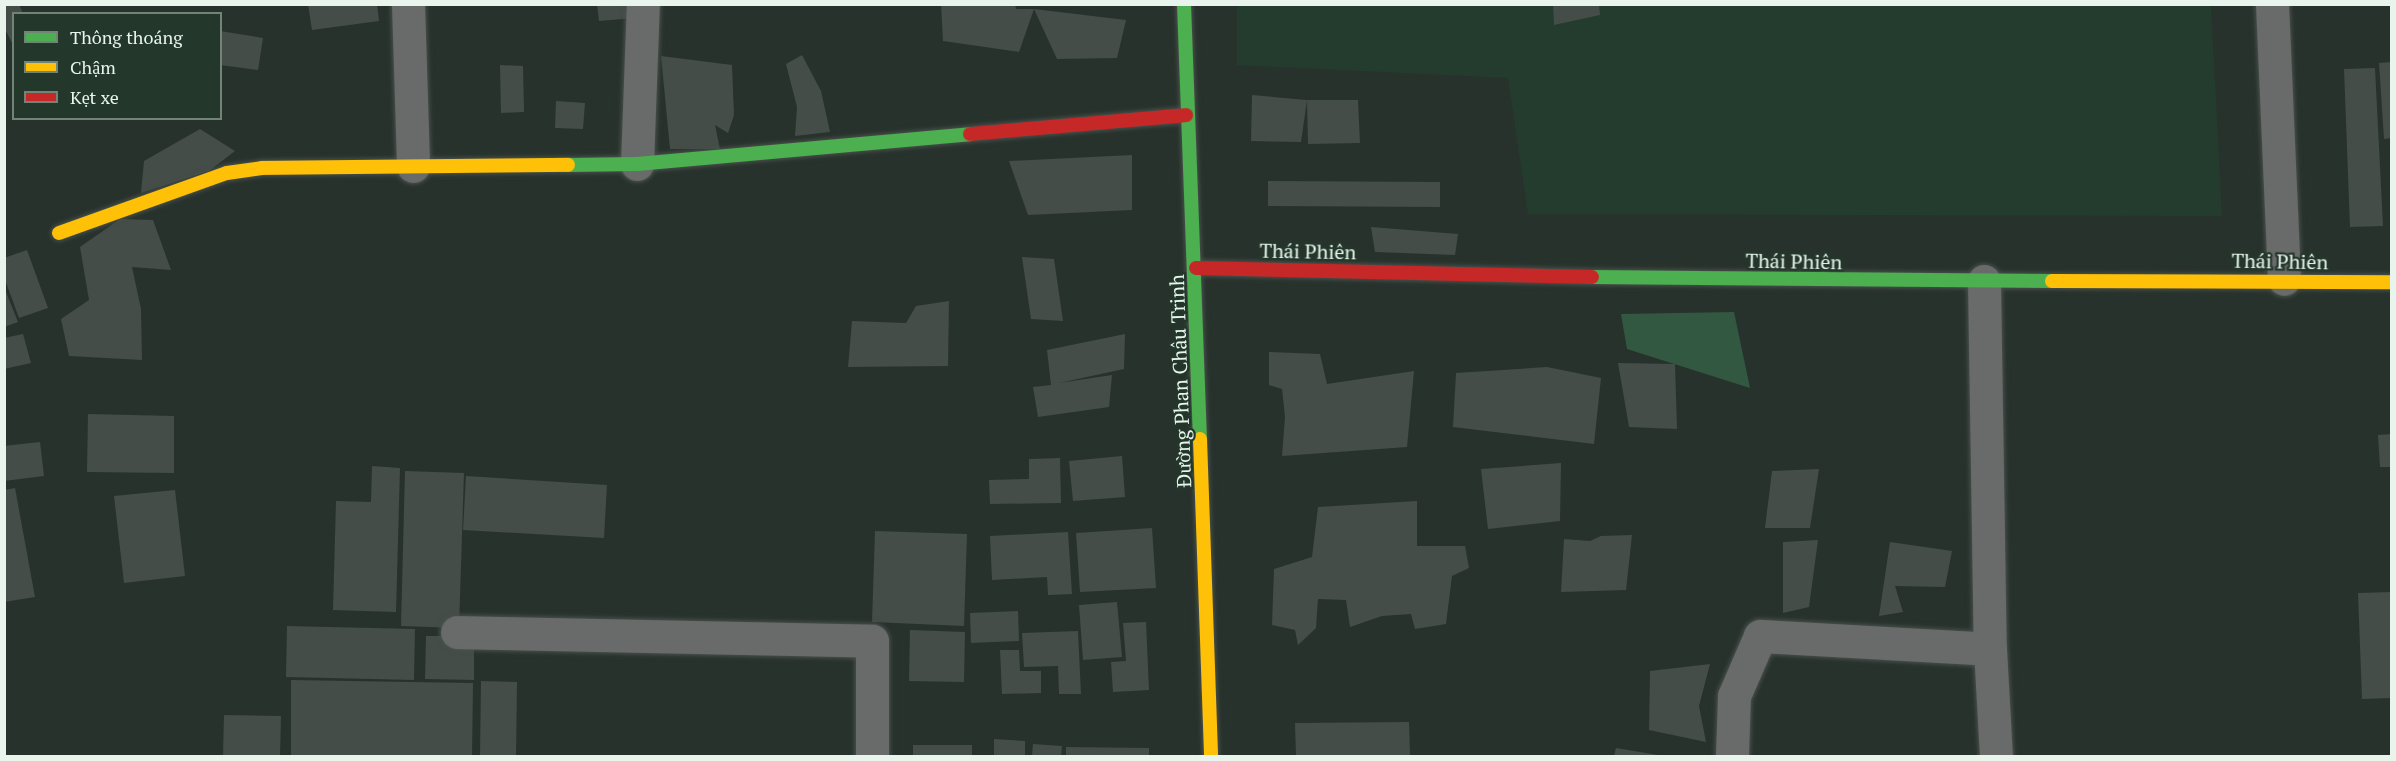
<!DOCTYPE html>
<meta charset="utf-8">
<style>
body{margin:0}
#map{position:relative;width:2396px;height:761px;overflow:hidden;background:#28322c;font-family:"PT Serif",serif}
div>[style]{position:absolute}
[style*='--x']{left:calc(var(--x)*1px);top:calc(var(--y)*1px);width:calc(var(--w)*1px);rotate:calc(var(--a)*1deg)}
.built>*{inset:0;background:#243c2e}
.green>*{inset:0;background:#325842}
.building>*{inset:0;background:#444d47}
.roads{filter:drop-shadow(0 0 2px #48504b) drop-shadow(0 0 2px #48504b)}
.street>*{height:33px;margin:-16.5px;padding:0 16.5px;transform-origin:16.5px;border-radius:16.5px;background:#696b6b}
.fast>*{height:14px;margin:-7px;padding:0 7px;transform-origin:7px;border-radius:7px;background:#4caf50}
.slow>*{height:14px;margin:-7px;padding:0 7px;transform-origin:7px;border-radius:7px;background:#ffc107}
.jam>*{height:14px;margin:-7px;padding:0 7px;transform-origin:7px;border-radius:7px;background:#c62828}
span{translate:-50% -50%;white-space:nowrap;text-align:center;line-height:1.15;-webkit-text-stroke:4.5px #23372b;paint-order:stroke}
.street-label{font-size:20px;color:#e8f4ec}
.frame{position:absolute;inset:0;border:6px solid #e8f4ec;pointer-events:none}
.legend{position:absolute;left:12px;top:12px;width:210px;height:108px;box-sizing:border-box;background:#23372b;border:2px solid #728378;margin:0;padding:8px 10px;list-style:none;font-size:18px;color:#e8f4ec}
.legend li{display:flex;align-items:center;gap:12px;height:30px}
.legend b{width:30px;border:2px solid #728378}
</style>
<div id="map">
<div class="built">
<i style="clip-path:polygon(1237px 5px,2211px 5px,2222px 216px,1528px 214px,1508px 78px,1237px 65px)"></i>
</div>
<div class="green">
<i style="clip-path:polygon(1734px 312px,1750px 388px,1627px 349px,1621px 314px)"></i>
</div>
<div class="building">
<i style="clip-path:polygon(4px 4px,19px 4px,23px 14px,14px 14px,14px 47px,4px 27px)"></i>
<i style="clip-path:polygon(308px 4px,377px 4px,379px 21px,312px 30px)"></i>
<i style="clip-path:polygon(597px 4px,646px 4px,647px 17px,599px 21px)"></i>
<i style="clip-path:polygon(941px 4px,1015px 4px,1016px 9px,1034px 9px,1019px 52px,943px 41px)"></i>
<i style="clip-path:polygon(1553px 4px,1599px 4px,1600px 15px,1554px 25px)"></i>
<i style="clip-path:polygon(1034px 9px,1126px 20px,1117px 58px,1057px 59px)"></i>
<i style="clip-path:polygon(220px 31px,263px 38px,258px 70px,220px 65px)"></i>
<i style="clip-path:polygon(802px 55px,821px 91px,830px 132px,795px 136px,797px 107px,786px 64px)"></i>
<i style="clip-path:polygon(661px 56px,732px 65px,734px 115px,728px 133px,715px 125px,720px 149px,670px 149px)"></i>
<i style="clip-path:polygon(2392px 62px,2392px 138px,2384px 139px,2379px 63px)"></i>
<i style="clip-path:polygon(500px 65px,523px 66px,524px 112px,501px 113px)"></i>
<i style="clip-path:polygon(2375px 68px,2383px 226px,2350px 227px,2344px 69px)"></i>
<i style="clip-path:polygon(1252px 95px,1307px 100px,1301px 142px,1251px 141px)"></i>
<i style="clip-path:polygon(1307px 100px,1358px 100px,1360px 143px,1308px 144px)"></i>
<i style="clip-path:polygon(556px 101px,585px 103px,583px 129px,555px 128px)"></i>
<i style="clip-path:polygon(200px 129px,235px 151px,209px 171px,141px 193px,144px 161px)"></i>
<i style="clip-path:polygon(1132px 155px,1132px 210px,1028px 215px,1009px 161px)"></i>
<i style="clip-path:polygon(1268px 181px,1440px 182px,1440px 207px,1268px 206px)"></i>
<i style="clip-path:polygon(120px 219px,153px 220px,171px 270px,132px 267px,141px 309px,142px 360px,69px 356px,61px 319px,89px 300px,80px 247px)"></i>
<i style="clip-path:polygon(1371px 227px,1458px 234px,1455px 255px,1375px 252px)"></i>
<i style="clip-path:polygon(27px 250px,48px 308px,19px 318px,4px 277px,4px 258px)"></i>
<i style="clip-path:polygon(1022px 257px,1054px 259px,1063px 321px,1031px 319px)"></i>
<i style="clip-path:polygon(4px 287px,18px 322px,4px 327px)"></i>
<i style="clip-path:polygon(949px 301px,948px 366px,848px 367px,852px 321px,906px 323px,916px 306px)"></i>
<i style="clip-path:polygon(23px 334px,31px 363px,4px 369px,4px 338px)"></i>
<i style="clip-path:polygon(1125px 334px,1124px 369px,1059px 383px,1112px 375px,1109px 407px,1038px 417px,1033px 387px,1051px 385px,1047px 350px)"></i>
<i style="clip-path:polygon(1269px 352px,1320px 354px,1327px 384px,1414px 371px,1407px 447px,1282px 456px,1285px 417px,1282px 389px,1269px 385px)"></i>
<i style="clip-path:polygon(1618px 363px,1675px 364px,1677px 429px,1629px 427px)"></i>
<i style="clip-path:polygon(1547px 367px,1601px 378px,1594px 444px,1453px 427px,1456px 373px)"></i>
<i style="clip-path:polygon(88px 414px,174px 416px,174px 473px,87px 472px)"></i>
<i style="clip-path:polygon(2392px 434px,2392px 467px,2380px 467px,2378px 435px)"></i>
<i style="clip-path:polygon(40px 442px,44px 476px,4px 481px,4px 446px)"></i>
<i style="clip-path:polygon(1122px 456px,1125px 497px,1073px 501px,1069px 461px)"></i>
<i style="clip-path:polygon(1060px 458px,1061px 503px,990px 504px,989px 480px,1029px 479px,1029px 459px)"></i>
<i style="clip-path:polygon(1561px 463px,1560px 521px,1488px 529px,1481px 469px)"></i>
<i style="clip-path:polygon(372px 466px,400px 468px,396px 612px,333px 610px,336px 501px,371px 502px)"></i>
<i style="clip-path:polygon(1819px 469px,1810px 528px,1765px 528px,1772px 471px)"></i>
<i style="clip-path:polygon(405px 471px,464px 473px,459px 628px,401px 626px)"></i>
<i style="clip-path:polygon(466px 476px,607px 485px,604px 538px,463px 530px)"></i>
<i style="clip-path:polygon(15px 488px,35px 597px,4px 602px,4px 490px)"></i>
<i style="clip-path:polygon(175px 490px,185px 576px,124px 583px,114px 496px)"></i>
<i style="clip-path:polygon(1417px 501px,1417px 546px,1465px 546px,1469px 568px,1452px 576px,1446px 624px,1415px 629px,1411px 614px,1382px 616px,1350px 627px,1346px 600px,1318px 599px,1316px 628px,1298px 645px,1295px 630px,1272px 625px,1274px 569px,1312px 557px,1318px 507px)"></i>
<i style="clip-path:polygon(1152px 528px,1156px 588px,1080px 592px,1076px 533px)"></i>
<i style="clip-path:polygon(875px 531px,967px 534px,964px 626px,872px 622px)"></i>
<i style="clip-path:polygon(1068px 532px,1072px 594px,1048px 595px,1047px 577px,992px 580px,990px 536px)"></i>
<i style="clip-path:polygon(1632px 535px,1626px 590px,1561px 592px,1564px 539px,1590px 541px,1601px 536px)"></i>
<i style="clip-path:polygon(1818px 540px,1809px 607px,1783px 613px,1783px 542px)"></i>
<i style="clip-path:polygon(1890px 542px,1952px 551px,1945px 587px,1895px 586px,1903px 612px,1879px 616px)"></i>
<i style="clip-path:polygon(2392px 592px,2392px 698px,2362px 699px,2358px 593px)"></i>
<i style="clip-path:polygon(1117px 602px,1122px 657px,1083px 660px,1079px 605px)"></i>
<i style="clip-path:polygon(1018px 611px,1019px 641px,971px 643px,970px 613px)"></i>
<i style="clip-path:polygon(1146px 622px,1149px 690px,1113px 692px,1111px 662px,1126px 661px,1123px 623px)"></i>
<i style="clip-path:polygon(287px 626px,415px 629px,414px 680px,286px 677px)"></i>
<i style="clip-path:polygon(910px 630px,965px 632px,964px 682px,909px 681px)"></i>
<i style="clip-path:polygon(1078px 631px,1081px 694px,1059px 694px,1058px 666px,1024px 667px,1022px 633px)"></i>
<i style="clip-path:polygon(426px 636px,474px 636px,474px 680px,425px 679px)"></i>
<i style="clip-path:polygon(1000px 650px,1019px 650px,1020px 671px,1041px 671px,1041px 693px,1002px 694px)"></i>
<i style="clip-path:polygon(1710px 664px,1699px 706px,1706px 742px,1649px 730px,1650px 671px)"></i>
<i style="clip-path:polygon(291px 680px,473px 683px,472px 756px,291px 756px)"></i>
<i style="clip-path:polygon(481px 681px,517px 682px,516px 756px,480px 756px)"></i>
<i style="clip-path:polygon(224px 715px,281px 716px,280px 756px,223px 756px)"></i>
<i style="clip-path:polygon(1409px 722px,1410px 756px,1296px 756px,1295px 723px)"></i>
<i style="clip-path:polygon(994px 739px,1025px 741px,1025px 756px,994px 756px)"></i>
<i style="clip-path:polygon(1033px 744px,1062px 746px,1061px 756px,1032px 756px)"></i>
<i style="clip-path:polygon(913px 745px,972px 745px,972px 756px,913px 756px)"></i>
<i style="clip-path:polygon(1066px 747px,1149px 748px,1149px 756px,1066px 756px)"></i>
<i style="clip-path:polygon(1616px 748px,1658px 755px,1658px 756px,1614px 756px)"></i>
</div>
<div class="roads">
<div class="street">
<i style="--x:408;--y:4;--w:162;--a:88.2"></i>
<i style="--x:2272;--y:4;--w:275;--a:87.5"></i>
<i style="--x:637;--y:164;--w:160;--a:-87.9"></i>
<i style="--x:1984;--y:281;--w:368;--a:89.1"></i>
<i style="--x:1990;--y:649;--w:107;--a:86.8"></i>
<i style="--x:457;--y:632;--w:415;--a:1.2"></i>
<i style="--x:872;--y:641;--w:115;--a:90"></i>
<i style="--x:1732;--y:756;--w:60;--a:-88.1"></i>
<i style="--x:1734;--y:696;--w:65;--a:-66.6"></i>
<i style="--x:1760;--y:636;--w:230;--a:3.2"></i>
</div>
<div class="fast">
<i style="--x:1184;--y:4;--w:435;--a:87.9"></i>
<i style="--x:568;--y:165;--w:69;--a:-0.8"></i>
<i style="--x:637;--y:164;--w:334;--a:-5.1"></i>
<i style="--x:1592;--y:277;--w:460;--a:0.5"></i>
</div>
<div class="slow">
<i style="--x:59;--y:233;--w:178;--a:-19.7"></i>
<i style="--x:227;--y:173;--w:35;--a:-8"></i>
<i style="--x:262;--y:168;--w:306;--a:-0.6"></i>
<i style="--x:2052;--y:281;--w:340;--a:0.2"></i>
<i style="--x:1200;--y:439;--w:317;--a:88"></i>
</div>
<div class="jam">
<i style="--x:970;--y:134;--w:217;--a:-5"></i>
<i style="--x:1196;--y:268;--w:396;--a:1.3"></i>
</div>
</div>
<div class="street-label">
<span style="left:1308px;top:251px;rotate:1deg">Thái Phiên</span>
<span style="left:1794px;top:261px;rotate:1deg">Thái Phiên</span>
<span style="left:2280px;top:261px;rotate:1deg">Thái Phiên</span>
<span style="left:1180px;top:381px;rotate:-92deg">Đường Phan Châu Trinh</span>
</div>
<div class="frame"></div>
<ul class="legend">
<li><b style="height:8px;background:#4caf50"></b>Thông thoáng</li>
<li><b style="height:8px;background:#ffc107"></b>Chậm</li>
<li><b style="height:8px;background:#c62828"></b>Kẹt xe</li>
</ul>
</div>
